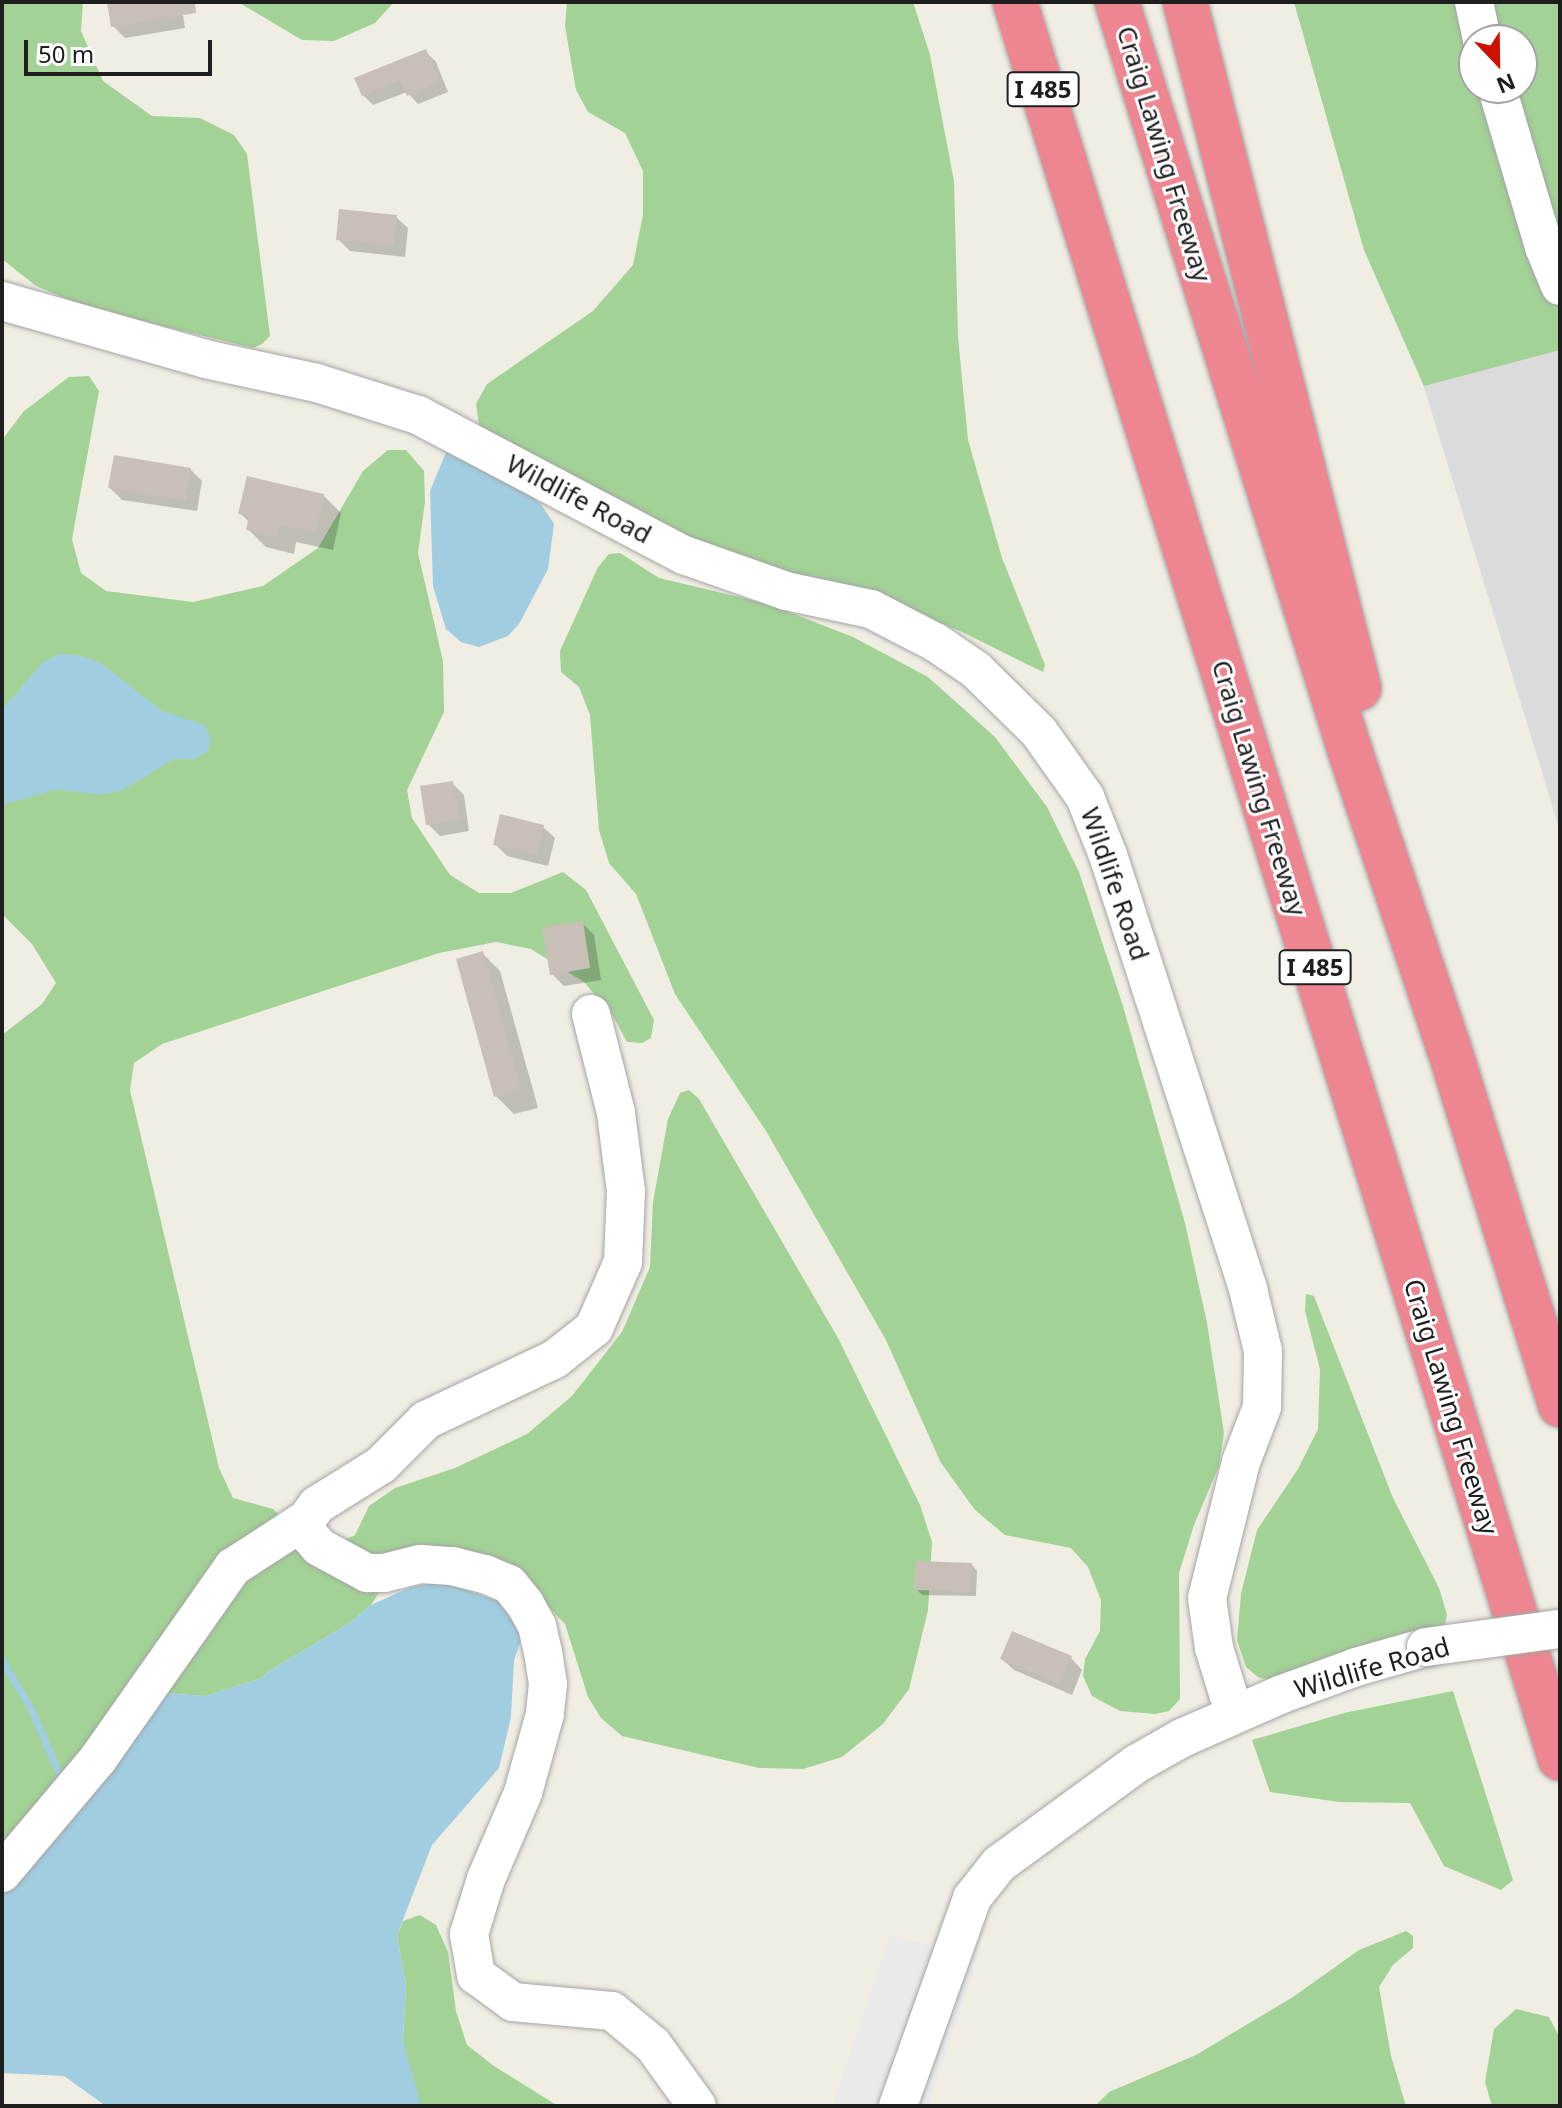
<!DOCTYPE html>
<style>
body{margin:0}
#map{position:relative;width:1562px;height:2108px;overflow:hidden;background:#f0ede3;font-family:"Noto Sans",sans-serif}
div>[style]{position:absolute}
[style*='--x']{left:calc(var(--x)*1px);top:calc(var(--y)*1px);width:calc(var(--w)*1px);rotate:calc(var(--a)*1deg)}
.residential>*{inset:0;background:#dcdbdb}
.forest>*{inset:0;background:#a2d295}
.parking>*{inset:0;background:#eaeaea}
.water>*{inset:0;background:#a1cde1}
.shadow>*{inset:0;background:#0003}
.stream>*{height:7px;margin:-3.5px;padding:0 3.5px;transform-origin:3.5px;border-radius:3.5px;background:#a1cde1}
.building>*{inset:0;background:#c8c0b6}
.roads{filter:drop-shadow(0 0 2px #a5a5a5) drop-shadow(0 0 2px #a5a5a5)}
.minor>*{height:38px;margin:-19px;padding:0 19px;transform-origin:19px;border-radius:19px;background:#fff}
.highway>*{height:44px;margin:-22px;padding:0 22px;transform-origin:22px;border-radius:22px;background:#ed8690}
.bridges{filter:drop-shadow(0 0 2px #a5a5a5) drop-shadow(0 0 2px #a5a5a5)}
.minor-bridge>*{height:38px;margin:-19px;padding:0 19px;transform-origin:19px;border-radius:19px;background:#fff}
span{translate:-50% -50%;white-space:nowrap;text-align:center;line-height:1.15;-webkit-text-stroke:6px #fff;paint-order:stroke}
.shield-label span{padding:2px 6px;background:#fff;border:2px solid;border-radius:6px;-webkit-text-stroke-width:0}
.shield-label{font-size:24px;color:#1e1e1e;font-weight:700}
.street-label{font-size:26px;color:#1e1e1e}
.frame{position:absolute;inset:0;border:4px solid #1e1e1e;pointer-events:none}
.north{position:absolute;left:1458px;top:24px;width:80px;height:80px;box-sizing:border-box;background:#fff;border:2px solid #a5a5a5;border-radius:50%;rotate:158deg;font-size:22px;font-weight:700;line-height:32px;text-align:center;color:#1e1e1e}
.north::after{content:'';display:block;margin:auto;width:28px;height:36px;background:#c10;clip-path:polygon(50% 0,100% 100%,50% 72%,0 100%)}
.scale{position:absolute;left:24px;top:40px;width:188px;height:36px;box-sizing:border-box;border:4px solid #1e1e1e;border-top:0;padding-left:10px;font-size:24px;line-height:28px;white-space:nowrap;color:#1e1e1e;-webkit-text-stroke:6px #fff;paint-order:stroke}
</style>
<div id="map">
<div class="residential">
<i style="clip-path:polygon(evenodd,1294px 2px,1560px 2px,1560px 831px,1424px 387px,1364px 250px,1294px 2px,1474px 40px,1522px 40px,1522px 88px,1474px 88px,1474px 40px)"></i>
</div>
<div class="forest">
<i style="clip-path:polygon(2px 2px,83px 2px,81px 31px,103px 81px,152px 116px,200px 118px,234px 135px,247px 154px,270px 336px,262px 344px,253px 348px,88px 308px,36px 286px,2px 259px)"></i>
<i style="clip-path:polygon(238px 2px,394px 2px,375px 23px,334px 41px,302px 40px)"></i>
<i style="clip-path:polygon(567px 2px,913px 2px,930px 55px,954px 181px,958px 337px,968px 440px,1002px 558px,1045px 665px,1043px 672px,962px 632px,894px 605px,756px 563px,686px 535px,489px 438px,479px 425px,476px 404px,487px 384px,593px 311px,633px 265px,643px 215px,643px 171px,625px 133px,588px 112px,576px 90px,565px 26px)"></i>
<i style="clip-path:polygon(evenodd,1294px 2px,1560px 2px,1560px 350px,1424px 386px,1364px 250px,1294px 2px,1474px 40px,1522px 40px,1522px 88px,1474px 88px,1474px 40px)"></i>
<i style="clip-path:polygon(89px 376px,99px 391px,72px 539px,81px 573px,106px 591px,193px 602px,263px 586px,318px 548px,363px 471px,388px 450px,406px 450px,424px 471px,425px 502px,418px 553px,443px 661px,444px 712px,407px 790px,412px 818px,450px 875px,479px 893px,511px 893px,563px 872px,586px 890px,654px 1020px,651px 1038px,642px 1043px,627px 1042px,613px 1016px,584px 982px,531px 949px,496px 942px,439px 953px,162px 1044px,134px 1063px,130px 1090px,219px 1468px,233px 1498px,273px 1509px,300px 1535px,336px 1544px,355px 1535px,369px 1506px,395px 1488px,455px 1468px,527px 1434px,572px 1396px,622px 1332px,650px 1267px,653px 1202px,668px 1119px,680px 1093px,689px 1090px,699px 1099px,838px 1338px,920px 1505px,932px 1542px,928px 1610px,909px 1689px,883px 1724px,842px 1757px,803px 1769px,759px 1768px,622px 1736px,601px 1718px,588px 1697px,565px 1624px,509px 1566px,457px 1547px,429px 1552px,387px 1580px,371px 1605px,348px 1624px,269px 1671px,262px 1678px,205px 1696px,165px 1693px,2px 1896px,2px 1035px,42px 1004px,56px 983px,32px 944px,2px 914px,2px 440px,24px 411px,69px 377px)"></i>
<i style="clip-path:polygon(620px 553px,659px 578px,768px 604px,853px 637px,928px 677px,995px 737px,1047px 807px,1079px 872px,1123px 1006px,1185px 1223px,1207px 1323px,1224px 1433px,1219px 1466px,1194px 1525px,1179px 1573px,1180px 1699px,1169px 1711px,1155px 1714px,1120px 1711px,1092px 1696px,1083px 1676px,1085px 1659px,1100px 1631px,1101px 1600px,1088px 1567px,1071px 1548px,1005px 1535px,975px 1510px,941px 1463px,886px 1340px,766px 1131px,675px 994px,636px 894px,609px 863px,599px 830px,590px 715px,579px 687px,561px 672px,560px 651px,598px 567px,609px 554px)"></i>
<i style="clip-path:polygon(1306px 1294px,1314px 1296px,1393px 1498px,1439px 1588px,1447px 1615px,1445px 1624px,1432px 1629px,1273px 1681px,1258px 1677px,1246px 1667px,1237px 1640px,1241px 1594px,1257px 1530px,1298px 1469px,1318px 1429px,1320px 1369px,1305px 1311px)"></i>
<i style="clip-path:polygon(1453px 1691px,1513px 1880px,1501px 1890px,1444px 1866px,1410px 1803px,1339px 1802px,1270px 1792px,1252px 1740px,1344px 1713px)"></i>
<i style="clip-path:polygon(420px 1915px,436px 1925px,448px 1952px,456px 2011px,467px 2045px,494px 2066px,558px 2106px,418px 2104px,403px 2041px,406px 1986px,397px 1935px,403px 1921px)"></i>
<i style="clip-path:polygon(1406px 1931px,1413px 1936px,1413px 1948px,1393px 1965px,1379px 1987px,1391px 2056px,1406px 2106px,1095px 2106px,1109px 2092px,1196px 2055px,1293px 1997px,1359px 1950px)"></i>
<i style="clip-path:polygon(1516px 2009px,1549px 2017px,1560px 2038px,1560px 2106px,1492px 2106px,1485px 2082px,1494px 2029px)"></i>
</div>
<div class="parking">
<i style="clip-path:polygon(890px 1936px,978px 1956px,929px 2106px,833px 2106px)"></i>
</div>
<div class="water">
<i style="clip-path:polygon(447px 450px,522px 489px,541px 504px,554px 524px,548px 569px,519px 624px,508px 636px,479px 647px,461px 642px,446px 629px,433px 586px,430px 491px)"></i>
<i style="clip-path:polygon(58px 654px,78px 655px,101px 663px,162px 711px,205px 725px,211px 740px,208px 751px,194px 759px,174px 759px,121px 791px,100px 795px,58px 789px,2px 805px,2px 710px,42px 663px)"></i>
<i style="clip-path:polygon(441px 1581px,498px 1601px,523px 1633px,514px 1661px,511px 1717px,499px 1768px,432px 1845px,397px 1935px,406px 1986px,403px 2041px,421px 2106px,106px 2106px,64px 2076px,2px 2073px,2px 1895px,157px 1698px,164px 1693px,205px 1696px,262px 1678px,269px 1671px,348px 1624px,371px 1605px,411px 1587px)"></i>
</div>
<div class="shadow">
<i style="clip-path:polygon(109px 2px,181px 2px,185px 28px,125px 38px,113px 26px)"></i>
<i style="clip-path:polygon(426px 52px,436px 62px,448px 92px,418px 104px,407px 92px,373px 105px,363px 95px)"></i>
<i style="clip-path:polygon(396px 217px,408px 228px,405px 257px,350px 251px,338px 239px)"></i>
<i style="clip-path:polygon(190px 469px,202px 481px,197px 511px,122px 500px,110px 488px)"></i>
<i style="clip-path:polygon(323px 495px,341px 513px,333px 550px,296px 542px,294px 554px,266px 547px,248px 529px,250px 523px,240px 513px)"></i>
<i style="clip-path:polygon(452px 783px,464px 795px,469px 831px,440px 836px,428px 824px)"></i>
<i style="clip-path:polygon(543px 827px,555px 838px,548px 866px,507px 856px,495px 844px)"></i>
<i style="clip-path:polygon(582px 923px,594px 935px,601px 980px,564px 986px,552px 974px)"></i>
<i style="clip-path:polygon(482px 953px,500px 971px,538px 1108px,514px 1114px,496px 1096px)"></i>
<i style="clip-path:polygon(972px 1565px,977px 1571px,976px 1596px,922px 1595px,916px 1589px)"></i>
<i style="clip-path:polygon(1071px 1658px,1082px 1670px,1072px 1695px,1014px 1670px,1002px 1659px)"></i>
</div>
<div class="stream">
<i style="--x:2;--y:1660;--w:59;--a:59.5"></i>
<i style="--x:32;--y:1711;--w:69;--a:66.8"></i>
</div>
<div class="building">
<i style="clip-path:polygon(107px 2px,195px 2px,196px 13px,111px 27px)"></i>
<i style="clip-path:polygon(426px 49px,440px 82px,407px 96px,400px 80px,362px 96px,354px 78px)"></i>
<i style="clip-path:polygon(339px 209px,397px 215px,394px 246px,336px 240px)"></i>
<i style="clip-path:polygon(114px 455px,191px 468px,186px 501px,108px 488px)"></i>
<i style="clip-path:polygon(247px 476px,324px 494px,315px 533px,279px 525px,276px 537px,246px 530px,249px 516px,238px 514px)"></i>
<i style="clip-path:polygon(453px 781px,459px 819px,426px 825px,420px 786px)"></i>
<i style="clip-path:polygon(500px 814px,544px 825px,537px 855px,493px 845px)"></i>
<i style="clip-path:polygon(583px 921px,590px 968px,550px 975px,542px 927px)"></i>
<i style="clip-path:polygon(483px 951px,521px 1090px,494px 1097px,456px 959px)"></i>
<i style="clip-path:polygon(916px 1561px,972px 1563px,971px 1591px,914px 1590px)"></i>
<i style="clip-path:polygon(1012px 1631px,1072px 1656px,1060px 1684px,1000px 1659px)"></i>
</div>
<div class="roads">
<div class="minor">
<i style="--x:1474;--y:2;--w:39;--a:78"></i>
<i style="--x:1497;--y:88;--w:166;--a:73.5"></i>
<i style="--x:1544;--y:247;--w:42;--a:67.7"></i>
<i style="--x:2;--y:301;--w:211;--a:15.9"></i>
<i style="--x:205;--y:359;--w:115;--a:12.1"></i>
<i style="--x:317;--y:383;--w:106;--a:17.6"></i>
<i style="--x:418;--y:415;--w:301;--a:27.8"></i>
<i style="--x:684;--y:555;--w:108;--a:19.4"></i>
<i style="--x:786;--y:591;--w:87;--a:12"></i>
<i style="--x:871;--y:609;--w:72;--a:27.3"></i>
<i style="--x:935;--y:642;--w:50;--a:34.3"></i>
<i style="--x:976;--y:670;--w:88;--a:44.5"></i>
<i style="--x:1039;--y:732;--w:80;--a:54.7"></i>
<i style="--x:1085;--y:797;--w:62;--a:68.4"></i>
<i style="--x:1108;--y:855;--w:456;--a:72.1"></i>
<i style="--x:1248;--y:1289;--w:64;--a:76.4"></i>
<i style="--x:1263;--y:1351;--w:56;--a:91"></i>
<i style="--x:1262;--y:1407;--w:59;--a:110.9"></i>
<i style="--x:1241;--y:1462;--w:140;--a:104"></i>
<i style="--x:1207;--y:1598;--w:50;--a:82"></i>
<i style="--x:1214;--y:1648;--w:68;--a:72.9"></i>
<i style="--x:591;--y:1014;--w:102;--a:75.8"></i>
<i style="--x:616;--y:1113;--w:79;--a:82.7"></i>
<i style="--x:626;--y:1191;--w:71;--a:92.4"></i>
<i style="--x:623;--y:1262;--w:72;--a:113.7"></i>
<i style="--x:594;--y:1328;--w:50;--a:141.5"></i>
<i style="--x:555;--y:1359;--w:143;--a:154.7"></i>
<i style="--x:426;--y:1420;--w:64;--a:135"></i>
<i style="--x:381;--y:1465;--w:75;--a:148"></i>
<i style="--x:317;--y:1505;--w:17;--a:126"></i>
<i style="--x:307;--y:1519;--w:14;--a:90"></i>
<i style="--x:307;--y:1533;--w:18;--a:49"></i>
<i style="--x:319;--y:1547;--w:55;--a:28.4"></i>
<i style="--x:367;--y:1573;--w:17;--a:0"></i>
<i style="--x:384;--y:1573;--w:38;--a:-14"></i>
<i style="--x:421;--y:1564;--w:31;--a:4"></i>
<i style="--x:452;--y:1566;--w:34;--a:14"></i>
<i style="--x:485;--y:1574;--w:26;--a:23"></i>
<i style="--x:509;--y:1584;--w:26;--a:51"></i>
<i style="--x:525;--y:1604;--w:25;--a:61"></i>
<i style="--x:537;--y:1626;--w:27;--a:77"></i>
<i style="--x:543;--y:1652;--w:32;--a:81"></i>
<i style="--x:548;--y:1684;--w:30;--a:96"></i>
<i style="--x:545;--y:1714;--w:82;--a:105.6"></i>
<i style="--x:523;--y:1793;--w:94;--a:113.3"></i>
<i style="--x:486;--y:1879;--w:58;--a:107.2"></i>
<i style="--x:469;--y:1934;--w:42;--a:80.3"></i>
<i style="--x:476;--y:1975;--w:46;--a:36.1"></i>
<i style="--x:513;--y:2002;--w:99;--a:5.2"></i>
<i style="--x:612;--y:2011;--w:53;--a:39.7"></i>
<i style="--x:653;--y:2045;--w:75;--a:54.2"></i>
<i style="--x:2;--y:1873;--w:149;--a:-49.9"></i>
<i style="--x:98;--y:1759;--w:235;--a:-54.9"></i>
<i style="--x:233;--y:1567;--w:88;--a:-33"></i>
<i style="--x:898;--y:2106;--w:221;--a:-70.4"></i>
<i style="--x:972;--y:1898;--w:43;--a:-51.5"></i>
<i style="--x:999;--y:1864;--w:170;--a:-36.1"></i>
<i style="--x:1136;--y:1764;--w:53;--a:-29.5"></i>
<i style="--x:1182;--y:1738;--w:109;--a:-23.7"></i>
<i style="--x:1282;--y:1694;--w:79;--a:-20"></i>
<i style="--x:1356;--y:1667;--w:73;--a:-15.9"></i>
</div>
<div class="highway">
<i style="--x:1015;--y:2;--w:1839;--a:72.76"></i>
<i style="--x:1117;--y:2;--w:784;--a:72.72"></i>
<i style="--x:1350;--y:751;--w:313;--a:71.6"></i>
<i style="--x:1449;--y:1048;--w:374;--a:72.7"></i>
<i style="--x:1185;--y:2;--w:708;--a:75.77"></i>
</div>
</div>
<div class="bridges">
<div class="minor-bridge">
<i style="--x:1426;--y:1647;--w:135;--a:-7.7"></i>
</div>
</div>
<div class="shield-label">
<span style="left:1043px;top:89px">I 485</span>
<span style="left:1315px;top:967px">I 485</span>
</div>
<div class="street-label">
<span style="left:1164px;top:154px;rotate:73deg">Craig Lawing Freeway</span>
<span style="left:579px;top:499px;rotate:28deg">Wildlife Road</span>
<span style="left:1259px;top:788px;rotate:73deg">Craig Lawing Freeway</span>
<span style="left:1115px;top:884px;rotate:71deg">Wildlife Road</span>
<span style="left:1451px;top:1407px;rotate:73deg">Craig Lawing Freeway</span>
<span style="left:1372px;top:1668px;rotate:-16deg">Wildlife Road</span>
</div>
<div class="frame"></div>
<div class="north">N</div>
<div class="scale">50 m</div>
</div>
